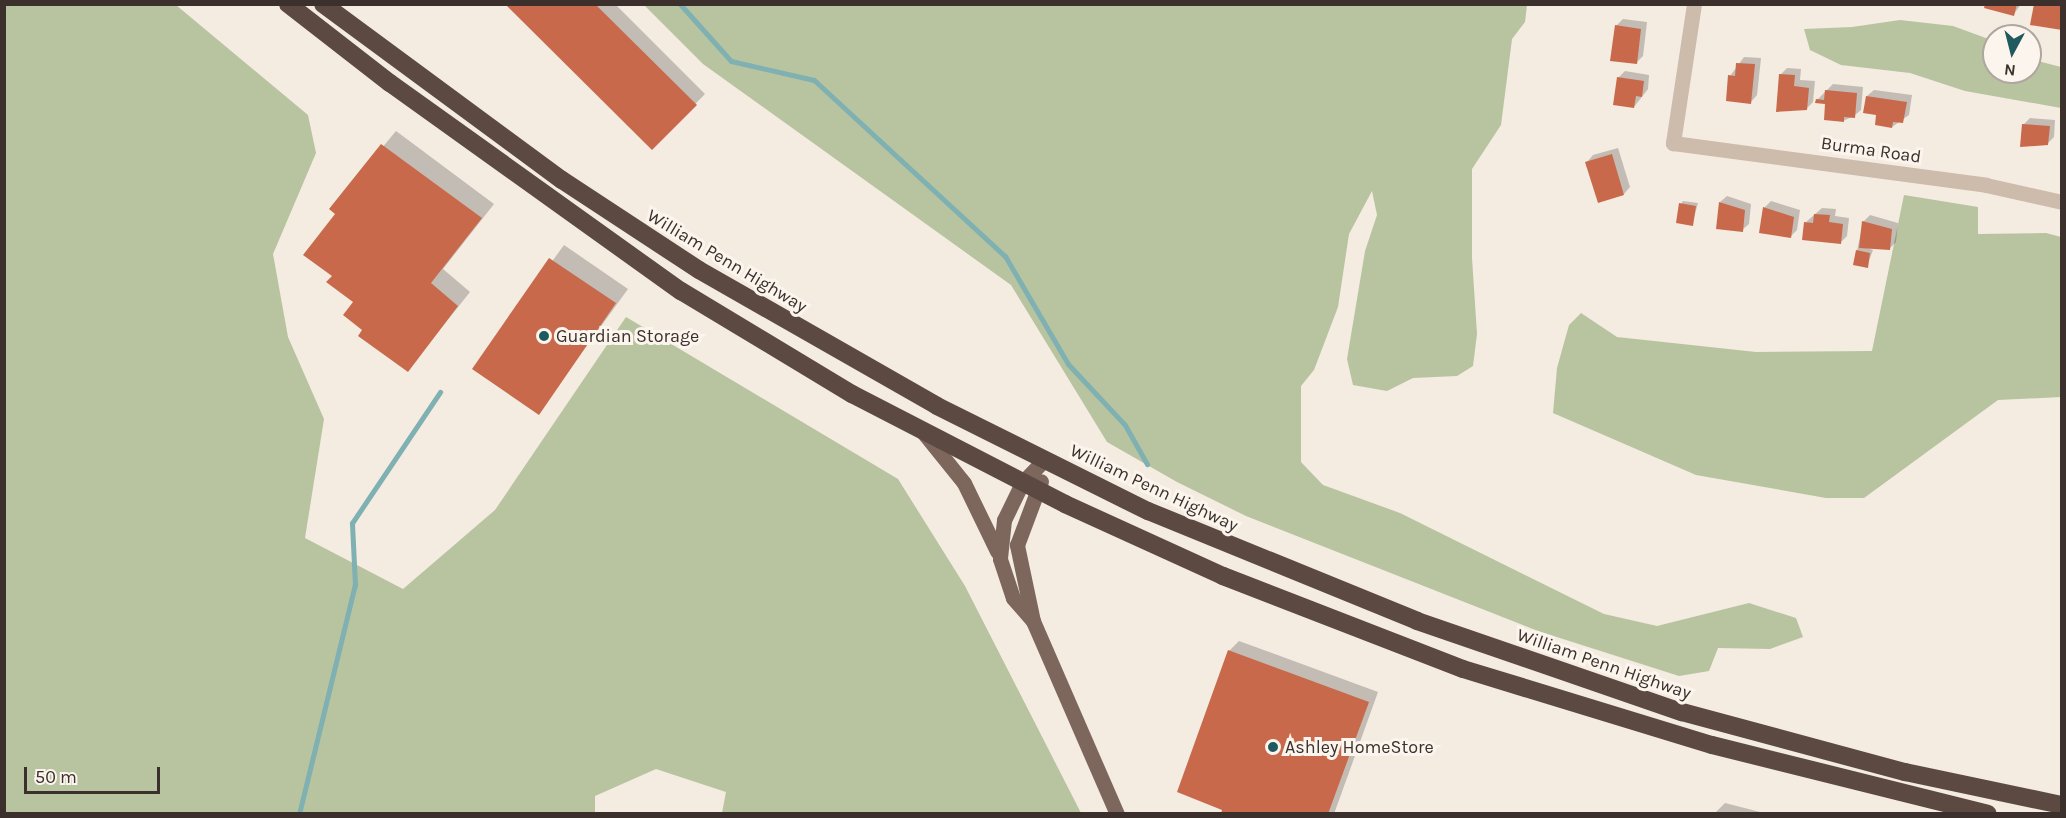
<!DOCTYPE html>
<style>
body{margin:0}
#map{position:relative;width:2066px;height:818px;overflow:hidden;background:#f4ebe1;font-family:Karla,sans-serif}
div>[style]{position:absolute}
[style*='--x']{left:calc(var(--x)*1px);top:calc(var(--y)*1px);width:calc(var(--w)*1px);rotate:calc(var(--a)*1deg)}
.green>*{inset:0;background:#b8c4a0}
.shadow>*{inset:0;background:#0003}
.stream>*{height:5px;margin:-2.5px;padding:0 2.5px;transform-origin:2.5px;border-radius:2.5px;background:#7fb0b2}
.building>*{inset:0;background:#c8694b}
.minor>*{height:15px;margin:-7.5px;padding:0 7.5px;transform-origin:7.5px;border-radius:7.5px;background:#cdbbac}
.major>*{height:15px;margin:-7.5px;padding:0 7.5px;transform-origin:7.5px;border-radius:7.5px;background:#7d675c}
.highway>*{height:18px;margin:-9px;padding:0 9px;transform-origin:9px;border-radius:9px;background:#5c4a42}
.dots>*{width:16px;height:16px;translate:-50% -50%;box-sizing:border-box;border:3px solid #fbf5ee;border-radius:50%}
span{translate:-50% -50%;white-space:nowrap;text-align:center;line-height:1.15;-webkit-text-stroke:6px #fbf5ee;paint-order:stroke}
.street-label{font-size:18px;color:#3b302b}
.poi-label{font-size:18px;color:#3b302b}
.left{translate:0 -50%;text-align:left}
.frame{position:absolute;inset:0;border:6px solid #3b302b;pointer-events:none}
.north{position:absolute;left:1982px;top:24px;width:60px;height:60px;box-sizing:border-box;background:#fbf5ee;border:2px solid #aea6a0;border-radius:50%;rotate:187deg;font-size:16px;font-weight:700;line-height:24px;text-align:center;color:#3b302b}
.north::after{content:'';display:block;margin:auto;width:21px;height:27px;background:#1f5a5e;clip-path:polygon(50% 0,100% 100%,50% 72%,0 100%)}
.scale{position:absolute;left:24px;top:767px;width:136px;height:27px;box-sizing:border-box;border:3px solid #3b302b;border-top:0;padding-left:8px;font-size:18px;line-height:21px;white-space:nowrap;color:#3b302b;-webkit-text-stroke:4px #fbf5ee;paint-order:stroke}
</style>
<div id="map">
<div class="green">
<i style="clip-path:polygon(5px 4px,176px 5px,308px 115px,316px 153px,273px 254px,288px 337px,324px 419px,305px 538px,403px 589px,495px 510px,626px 317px,898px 479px,965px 586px,1081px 813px,722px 813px,726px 792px,656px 769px,595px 796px,595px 813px,5px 813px)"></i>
<i style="clip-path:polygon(644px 5px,1527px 5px,1525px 22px,1512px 39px,1501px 125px,1472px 169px,1472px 258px,1477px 334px,1473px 366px,1457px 376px,1413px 378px,1387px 391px,1353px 385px,1347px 359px,1365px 251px,1377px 215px,1372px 191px,1349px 234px,1338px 307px,1314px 370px,1301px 386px,1301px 462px,1323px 485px,1400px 513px,1604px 614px,1657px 626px,1749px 603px,1796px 618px,1803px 637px,1770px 649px,1718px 648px,1709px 671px,1679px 676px,1538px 631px,1246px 516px,1177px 482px,1107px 442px,1011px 285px,703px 64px)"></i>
<i style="clip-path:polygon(1900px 20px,1953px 26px,1994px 41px,1994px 72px,2030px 72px,2030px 59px,2061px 67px,2061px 108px,1965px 91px,1910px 73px,1841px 65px,1810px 50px,1804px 29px,1852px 27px)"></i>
<i style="clip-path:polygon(1904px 195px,1978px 207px,1978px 234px,2046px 233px,2061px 237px,2061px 397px,1998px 400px,1864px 498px,1826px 498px,1696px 475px,1553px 413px,1557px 368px,1569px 325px,1581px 313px,1617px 337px,1756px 352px,1872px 351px)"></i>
</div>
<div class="shadow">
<i style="clip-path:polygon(507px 4px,615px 4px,705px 94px,652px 148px)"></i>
<i style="clip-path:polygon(1987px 4px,2021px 4px,2014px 14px)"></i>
<i style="clip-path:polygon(1623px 19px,1647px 22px,1643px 56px,1636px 63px,1616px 26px)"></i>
<i style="clip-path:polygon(1744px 57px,1761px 58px,1757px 95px,1751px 102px,1730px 76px)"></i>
<i style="clip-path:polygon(1787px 68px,1801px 69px,1800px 80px,1815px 81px,1813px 102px,1806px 109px,1781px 74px)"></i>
<i style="clip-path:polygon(1625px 71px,1649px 75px,1648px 89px,1634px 107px,1618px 78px)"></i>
<i style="clip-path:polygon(1833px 84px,1863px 87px,1861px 110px,1854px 116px,1843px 121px,1827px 103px,1817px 100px)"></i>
<i style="clip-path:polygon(1874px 90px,1912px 95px,1909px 115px,1892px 127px,1867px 96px)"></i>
<i style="clip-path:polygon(2030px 118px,2055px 120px,2054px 137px,2047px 144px,2024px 124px)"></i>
<i style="clip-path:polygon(396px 131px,494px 204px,443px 269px,470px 292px,408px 370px,365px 330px,355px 302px,334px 275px,337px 214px,331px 209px)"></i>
<i style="clip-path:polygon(1618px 148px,1630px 187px,1624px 194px,1587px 162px,1593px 155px)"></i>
<i style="clip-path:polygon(1727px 196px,1751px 204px,1749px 224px,1742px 230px,1720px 202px)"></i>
<i style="clip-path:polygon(1683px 201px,1698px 203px,1692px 225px,1681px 204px)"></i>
<i style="clip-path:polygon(1771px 201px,1800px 210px,1797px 230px,1790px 237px,1764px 208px)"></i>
<i style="clip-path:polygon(1822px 208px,1836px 209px,1835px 216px,1849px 218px,1847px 236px,1840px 243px,1806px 222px)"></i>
<i style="clip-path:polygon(1870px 215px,1898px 223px,1896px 242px,1889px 249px,1865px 247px,1873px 250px,1867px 266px,1857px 251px,1863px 222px)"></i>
<i style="clip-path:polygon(564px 245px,628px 289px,538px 413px,474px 369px)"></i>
<i style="clip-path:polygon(1239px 641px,1378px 692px,1334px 814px,1222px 814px,1229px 651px)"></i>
<i style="clip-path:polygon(1725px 803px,1768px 814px,1714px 814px)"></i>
</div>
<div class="stream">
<i style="--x:680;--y:4;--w:76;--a:48.2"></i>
<i style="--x:731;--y:61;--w:85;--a:12.9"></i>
<i style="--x:814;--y:80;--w:260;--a:42.7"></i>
<i style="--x:1005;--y:256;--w:125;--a:59.7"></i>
<i style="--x:1068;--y:364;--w:83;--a:46.9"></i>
<i style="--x:1125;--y:425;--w:45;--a:60.6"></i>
<i style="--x:299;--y:814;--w:236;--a:-76.3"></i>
<i style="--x:355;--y:585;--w:62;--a:-92.8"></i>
<i style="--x:352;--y:523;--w:158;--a:-56.1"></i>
</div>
<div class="building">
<i style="clip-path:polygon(505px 4px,595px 4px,697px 105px,652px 150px)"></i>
<i style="clip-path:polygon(1985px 4px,2017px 4px,2014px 16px,1984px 8px)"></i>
<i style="clip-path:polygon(2034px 4px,2062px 6px,2062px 30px,2030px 25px)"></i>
<i style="clip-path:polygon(1615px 25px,1641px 29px,1637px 64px,1610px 61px)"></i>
<i style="clip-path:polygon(1736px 63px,1755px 64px,1751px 104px,1726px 101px,1728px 75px,1735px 76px)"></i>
<i style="clip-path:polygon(1779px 74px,1795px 75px,1794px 86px,1809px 88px,1807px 110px,1776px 112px)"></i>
<i style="clip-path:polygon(1617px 77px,1644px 81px,1642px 97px,1636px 96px,1634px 108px,1613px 105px)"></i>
<i style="clip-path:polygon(1825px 90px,1857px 93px,1855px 118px,1844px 117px,1844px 122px,1824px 120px,1825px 104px,1815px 103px,1816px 99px,1824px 100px)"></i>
<i style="clip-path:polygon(1866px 96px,1907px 102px,1903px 123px,1893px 122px,1892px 128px,1875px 125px,1876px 115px,1863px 113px)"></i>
<i style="clip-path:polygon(2022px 124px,2050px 126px,2048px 145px,2020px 147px)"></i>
<i style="clip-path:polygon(381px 144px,482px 218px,431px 283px,458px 306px,408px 372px,358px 336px,362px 330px,343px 315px,353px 302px,326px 282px,332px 276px,303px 255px,335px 214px,329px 209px)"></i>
<i style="clip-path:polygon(1612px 154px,1624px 195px,1598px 203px,1585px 162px)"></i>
<i style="clip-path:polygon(1719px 202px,1745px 210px,1743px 232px,1716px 229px)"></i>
<i style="clip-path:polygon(1679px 203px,1696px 206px,1693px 226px,1676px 223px)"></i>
<i style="clip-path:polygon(1763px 207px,1794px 217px,1791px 238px,1759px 233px)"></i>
<i style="clip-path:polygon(1814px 214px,1830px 215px,1829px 222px,1843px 224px,1841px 244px,1802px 240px,1804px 222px,1813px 223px)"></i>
<i style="clip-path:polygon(1862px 221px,1892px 229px,1890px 250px,1859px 248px)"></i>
<i style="clip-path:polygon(1856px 250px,1870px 253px,1868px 268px,1853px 265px)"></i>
<i style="clip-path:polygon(549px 258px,616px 303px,539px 415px,472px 369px)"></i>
<i style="clip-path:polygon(1228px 650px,1369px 702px,1328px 814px,1221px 814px,1222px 810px,1177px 792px)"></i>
</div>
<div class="minor">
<i style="--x:1694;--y:4;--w:141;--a:98.6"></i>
<i style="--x:1673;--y:143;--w:316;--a:7.6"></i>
<i style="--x:1986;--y:185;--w:78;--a:12.6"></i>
</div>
<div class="major">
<i style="--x:923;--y:432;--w:65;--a:51.2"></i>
<i style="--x:964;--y:483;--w:76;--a:64.1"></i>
<i style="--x:1044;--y:460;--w:32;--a:134"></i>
<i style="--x:1022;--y:483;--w:41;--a:115.9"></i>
<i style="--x:1004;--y:520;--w:39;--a:96"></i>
<i style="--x:1000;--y:559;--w:41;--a:71.6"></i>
<i style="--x:1013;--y:598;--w:30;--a:49"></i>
<i style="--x:1033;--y:621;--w:210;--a:66.5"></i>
<i style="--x:1033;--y:621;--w:78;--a:-101.9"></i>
<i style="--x:1017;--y:545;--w:68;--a:-69.4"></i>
</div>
<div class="highway">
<i style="--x:288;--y:4;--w:129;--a:37.8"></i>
<i style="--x:390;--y:83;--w:358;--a:35.6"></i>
<i style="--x:681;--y:291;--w:200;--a:31.1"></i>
<i style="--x:852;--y:394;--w:240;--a:27.3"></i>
<i style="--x:1065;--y:504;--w:174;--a:24.5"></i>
<i style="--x:1223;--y:576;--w:257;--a:21.2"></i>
<i style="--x:1463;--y:669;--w:260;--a:17"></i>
<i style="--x:1712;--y:745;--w:284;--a:14"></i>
<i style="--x:323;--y:4;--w:297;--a:36.4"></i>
<i style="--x:562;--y:180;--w:164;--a:33.3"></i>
<i style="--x:699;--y:270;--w:274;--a:29.7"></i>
<i style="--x:937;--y:406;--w:236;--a:26.5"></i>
<i style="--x:1148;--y:511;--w:291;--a:22.2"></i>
<i style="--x:1417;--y:621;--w:280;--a:19"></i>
<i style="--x:1682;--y:712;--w:231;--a:15.1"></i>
<i style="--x:1905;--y:772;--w:160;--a:11.9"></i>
</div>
<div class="dots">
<i style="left:544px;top:336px;background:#1f5a5e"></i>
<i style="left:1273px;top:747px;background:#1f5a5e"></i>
</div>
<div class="street-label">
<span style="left:1871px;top:150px;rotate:8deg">Burma Road</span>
<span style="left:727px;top:261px;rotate:31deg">William Penn Highway</span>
<span style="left:1154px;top:488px;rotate:25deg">William Penn Highway</span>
<span style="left:1604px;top:664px;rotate:19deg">William Penn Highway</span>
</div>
<div class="poi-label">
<span class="left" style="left:556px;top:336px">Guardian Storage</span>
<span class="left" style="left:1285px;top:747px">Ashley HomeStore</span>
</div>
<div class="frame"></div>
<div class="north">N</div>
<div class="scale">50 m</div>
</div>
